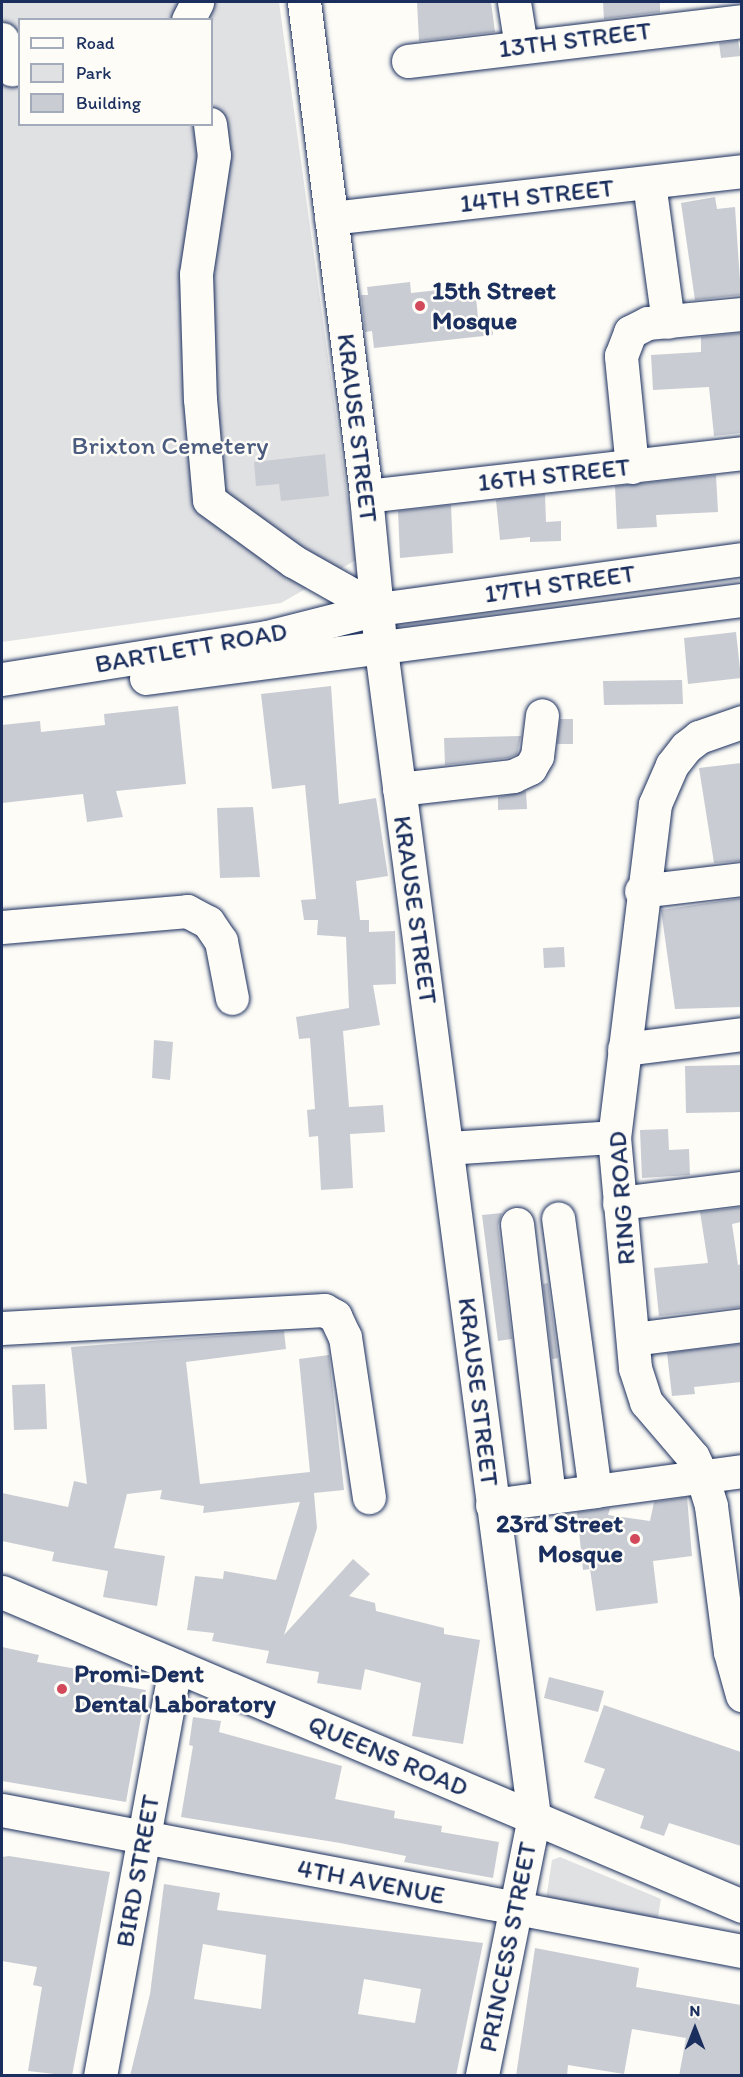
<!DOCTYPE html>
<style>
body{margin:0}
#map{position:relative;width:743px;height:2077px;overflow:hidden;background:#fdfcf7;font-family:Itim,sans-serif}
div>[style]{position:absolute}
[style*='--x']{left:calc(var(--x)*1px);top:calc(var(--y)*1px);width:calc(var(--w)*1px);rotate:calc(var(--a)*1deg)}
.green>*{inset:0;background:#e0e1e3}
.building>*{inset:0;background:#c9ccd3}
.roads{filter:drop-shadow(0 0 2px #1b2f5e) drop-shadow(0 0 2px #1b2f5e)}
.minor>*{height:33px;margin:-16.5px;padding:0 16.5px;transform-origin:16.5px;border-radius:16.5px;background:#fdfcf7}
.major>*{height:33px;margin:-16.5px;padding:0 16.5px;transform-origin:16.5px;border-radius:16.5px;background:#fdfcf7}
.dots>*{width:16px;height:16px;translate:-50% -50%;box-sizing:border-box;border:3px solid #fdfcf7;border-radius:50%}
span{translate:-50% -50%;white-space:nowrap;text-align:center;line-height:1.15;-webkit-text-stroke:5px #fdfcf7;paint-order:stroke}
.street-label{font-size:26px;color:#1b2f5e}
.poi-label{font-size:26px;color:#1b2f5e;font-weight:700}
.left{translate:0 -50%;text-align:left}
.right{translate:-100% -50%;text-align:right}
.park-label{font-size:26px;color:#4c5c7f}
.frame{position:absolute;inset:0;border:3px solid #1b2f5e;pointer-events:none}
.legend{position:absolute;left:18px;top:18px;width:195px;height:108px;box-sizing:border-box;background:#fdfcf7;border:2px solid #a3aaba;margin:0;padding:8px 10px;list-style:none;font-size:18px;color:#1b2f5e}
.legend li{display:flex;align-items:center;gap:12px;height:30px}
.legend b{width:30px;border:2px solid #a3aaba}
.north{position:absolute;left:665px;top:1999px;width:60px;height:60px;-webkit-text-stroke:4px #fdfcf7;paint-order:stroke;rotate:0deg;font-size:16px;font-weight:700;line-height:24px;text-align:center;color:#1b2f5e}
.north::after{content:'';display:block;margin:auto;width:21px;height:27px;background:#1b2f5e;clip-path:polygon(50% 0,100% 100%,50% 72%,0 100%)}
</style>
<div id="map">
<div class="green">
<i style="clip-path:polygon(evenodd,2px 2px,279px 2px,356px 560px,281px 603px,2px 642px,2px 2px,20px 20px,212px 20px,212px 124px,20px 124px,20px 20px)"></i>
<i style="clip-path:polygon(560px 1857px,661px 1899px,657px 1922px,546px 1900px,552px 1860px)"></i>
</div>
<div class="building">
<i style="clip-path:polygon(417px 2px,491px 2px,495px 32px,419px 41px)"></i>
<i style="clip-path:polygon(603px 2px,660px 2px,660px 12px,604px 19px)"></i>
<i style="clip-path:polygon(738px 40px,741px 56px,721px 58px,719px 43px)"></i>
<i style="clip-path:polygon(715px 197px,717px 209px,735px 207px,741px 295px,695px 300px,681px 203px)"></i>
<i style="clip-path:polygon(410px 282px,411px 293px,475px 286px,478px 318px,491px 317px,493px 335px,374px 348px,372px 331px,365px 332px,361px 295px,368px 295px,367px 287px)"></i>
<i style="clip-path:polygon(741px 333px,741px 433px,714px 436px,709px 387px,653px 390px,651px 355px,701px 352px,701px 337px)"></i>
<i style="clip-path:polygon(325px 454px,329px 496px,281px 501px,279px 484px,256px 486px,254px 462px)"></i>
<i style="clip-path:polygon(716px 475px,718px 512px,656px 515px,657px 527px,617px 529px,615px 486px)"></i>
<i style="clip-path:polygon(545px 494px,546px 522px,561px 521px,561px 541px,530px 542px,530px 537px,500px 540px,496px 500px)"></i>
<i style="clip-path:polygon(451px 505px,453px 553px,400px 558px,398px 511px)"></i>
<i style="clip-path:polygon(736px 632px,741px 678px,688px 684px,684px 638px)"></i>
<i style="clip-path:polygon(682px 680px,683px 704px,604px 705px,603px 681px)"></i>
<i style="clip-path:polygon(331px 686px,339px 804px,376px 798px,388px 876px,356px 881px,360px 920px,369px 920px,369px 932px,395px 931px,396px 984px,373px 985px,380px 1025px,343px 1031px,349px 1107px,383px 1105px,385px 1132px,350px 1134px,353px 1188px,321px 1190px,318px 1136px,309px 1137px,307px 1110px,315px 1109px,310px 1038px,299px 1039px,296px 1017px,349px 1008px,346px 937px,317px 935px,318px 920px,304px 920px,301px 900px,316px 899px,305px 785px,272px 789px,261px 694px)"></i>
<i style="clip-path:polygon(178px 706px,186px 784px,116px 791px,123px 817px,87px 822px,83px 794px,2px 803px,2px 725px,40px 721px,41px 732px,105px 725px,104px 714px)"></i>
<i style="clip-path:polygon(560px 719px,573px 719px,573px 744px,557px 744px)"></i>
<i style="clip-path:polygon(521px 736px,517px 754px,508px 758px,445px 765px,444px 738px)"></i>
<i style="clip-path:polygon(741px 763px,741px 861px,714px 863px,699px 768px)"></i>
<i style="clip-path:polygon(526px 791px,527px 809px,498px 810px,498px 797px)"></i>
<i style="clip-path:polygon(253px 807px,260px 877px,220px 878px,217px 808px)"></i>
<i style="clip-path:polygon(741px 898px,741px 1007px,675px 1009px,661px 910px)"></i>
<i style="clip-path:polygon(564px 947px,565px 967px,544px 968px,543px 948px)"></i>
<i style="clip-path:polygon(154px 1040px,173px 1042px,170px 1080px,152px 1078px)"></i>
<i style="clip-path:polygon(741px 1065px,741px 1112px,686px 1113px,685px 1066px)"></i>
<i style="clip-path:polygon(668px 1129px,669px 1150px,689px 1149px,690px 1175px,642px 1178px,640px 1130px)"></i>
<i style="clip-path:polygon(741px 1207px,741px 1222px,732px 1224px,738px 1265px,741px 1264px,741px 1307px,659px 1316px,654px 1268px,708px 1263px,700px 1212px)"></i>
<i style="clip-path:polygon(502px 1213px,498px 1226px,512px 1339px,498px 1341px,482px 1215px)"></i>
<i style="clip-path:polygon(548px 1283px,558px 1358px,552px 1359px,543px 1284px)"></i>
<i style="clip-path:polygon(284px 1331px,286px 1349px,186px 1362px,200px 1484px,310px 1472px,299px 1359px,329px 1355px,344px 1490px,314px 1493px,317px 1528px,284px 1635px,353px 1559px,370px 1574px,349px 1596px,375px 1603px,376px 1611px,444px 1628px,444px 1634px,480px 1640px,463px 1744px,412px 1736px,421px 1683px,365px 1669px,361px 1690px,317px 1683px,319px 1672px,266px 1663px,269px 1651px,212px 1641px,214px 1633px,187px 1630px,195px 1576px,223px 1579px,224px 1571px,276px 1580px,300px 1502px,203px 1513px,204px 1506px,160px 1499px,162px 1490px,127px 1494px,114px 1548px,165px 1556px,157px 1606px,103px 1597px,108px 1571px,52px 1561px,54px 1552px,2px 1541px,2px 1493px,68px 1507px,74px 1481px,87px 1484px,71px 1347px)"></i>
<i style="clip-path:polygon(741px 1344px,741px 1382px,694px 1387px,695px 1394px,672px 1396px,667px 1353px)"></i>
<i style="clip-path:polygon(45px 1384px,47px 1429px,14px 1430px,12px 1385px)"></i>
<i style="clip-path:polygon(687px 1497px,692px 1556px,653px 1561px,658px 1603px,596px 1611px,590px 1569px,583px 1570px,577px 1512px,610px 1508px,608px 1515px,650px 1521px,654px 1502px)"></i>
<i style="clip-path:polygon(2px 1647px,39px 1655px,37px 1662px,89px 1671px,87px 1680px,146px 1690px,126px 1802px,2px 1781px)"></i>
<i style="clip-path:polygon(549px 1677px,604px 1691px,598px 1712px,544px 1698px)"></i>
<i style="clip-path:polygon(604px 1705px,741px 1752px,741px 1846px,669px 1823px,664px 1836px,640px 1828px,644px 1816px,594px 1798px,605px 1769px,584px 1762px)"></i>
<i style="clip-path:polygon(193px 1717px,221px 1721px,219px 1732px,342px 1766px,335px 1799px,395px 1811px,394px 1818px,442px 1826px,441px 1832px,499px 1842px,493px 1878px,404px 1862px,406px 1856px,340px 1843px,181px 1817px,193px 1746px,189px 1745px)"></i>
<i style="clip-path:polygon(9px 1856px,110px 1872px,72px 2076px,28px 2071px,42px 1987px,33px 1985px,37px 1967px,2px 1961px,2px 1857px)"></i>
<i style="clip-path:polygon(evenodd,164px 1884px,220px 1893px,217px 1910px,483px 1943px,456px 2076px,130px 2076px,150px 1994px,164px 1884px,203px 1944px,266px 1955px,261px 2009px,194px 1999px,203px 1944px,164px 1884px,364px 1979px,421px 1989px,415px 2023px,358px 2014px,364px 1979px)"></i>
<i style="clip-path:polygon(535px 1948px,639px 1968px,636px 1987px,741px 2005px,741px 2076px,679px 2076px,686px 2038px,632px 2029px,624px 2074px,568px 2065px,567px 2076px,516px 2076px)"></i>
</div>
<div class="roads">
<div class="minor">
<i style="--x:304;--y:2;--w:498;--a:82.8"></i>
<i style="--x:366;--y:496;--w:147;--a:84.5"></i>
<i style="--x:380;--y:642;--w:1185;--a:82.53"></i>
<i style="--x:534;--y:1817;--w:264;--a:101.4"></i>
<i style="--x:514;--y:2;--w:45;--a:81"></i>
<i style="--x:188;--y:20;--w:20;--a:-63"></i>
<i style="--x:2;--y:39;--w:32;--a:72"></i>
<i style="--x:408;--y:61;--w:336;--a:-6.8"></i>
<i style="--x:210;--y:124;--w:31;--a:83"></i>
<i style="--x:214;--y:155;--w:120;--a:98.6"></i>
<i style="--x:196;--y:274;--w:125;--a:88.2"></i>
<i style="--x:200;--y:399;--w:101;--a:84.9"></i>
<i style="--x:209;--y:500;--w:104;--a:36"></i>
<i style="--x:293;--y:561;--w:98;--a:29.5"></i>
<i style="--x:649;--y:183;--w:140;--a:82.2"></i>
<i style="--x:331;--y:218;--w:414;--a:-6.5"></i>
<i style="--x:632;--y:467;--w:112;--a:-95.7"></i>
<i style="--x:621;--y:356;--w:26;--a:-69"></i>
<i style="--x:630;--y:332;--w:20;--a:-27"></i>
<i style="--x:648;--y:323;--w:94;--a:-5.5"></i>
<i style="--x:366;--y:496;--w:378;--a:-6.5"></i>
<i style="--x:742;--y:722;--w:46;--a:160.8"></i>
<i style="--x:699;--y:737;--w:16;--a:142"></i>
<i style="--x:686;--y:747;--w:23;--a:128"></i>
<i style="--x:672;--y:765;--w:43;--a:113.6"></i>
<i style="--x:655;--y:804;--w:336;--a:97"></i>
<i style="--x:614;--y:1137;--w:232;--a:84.8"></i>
<i style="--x:635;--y:1368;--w:36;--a:72"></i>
<i style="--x:646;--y:1402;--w:72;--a:49.5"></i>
<i style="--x:693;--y:1457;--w:21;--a:65"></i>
<i style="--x:702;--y:1476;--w:31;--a:73"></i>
<i style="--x:711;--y:1506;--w:147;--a:82.6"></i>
<i style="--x:730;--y:1652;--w:45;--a:74.4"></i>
<i style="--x:399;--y:789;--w:115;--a:-6.5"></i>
<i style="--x:513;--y:776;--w:19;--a:-25"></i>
<i style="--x:530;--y:768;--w:14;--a:-60"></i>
<i style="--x:537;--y:756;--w:41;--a:-83"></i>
<i style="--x:641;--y:891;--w:102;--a:-6.8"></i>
<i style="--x:2;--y:927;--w:186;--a:-4.9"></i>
<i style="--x:187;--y:911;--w:24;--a:28"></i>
<i style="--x:208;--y:922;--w:23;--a:56"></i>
<i style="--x:221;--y:941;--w:58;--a:79.1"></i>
<i style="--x:624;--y:1049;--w:119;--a:-7.2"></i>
<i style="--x:447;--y:1148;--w:167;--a:-3.8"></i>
<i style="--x:619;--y:1203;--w:124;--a:-7"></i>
<i style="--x:517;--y:1224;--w:275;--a:83.3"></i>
<i style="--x:2;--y:1328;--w:323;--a:-3.2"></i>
<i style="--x:324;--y:1310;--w:13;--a:29"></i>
<i style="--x:335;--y:1316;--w:23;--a:65"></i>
<i style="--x:345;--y:1337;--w:162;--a:81.5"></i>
<i style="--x:633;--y:1339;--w:110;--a:-7.3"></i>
<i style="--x:595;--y:1491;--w:148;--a:-7.7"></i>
<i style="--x:492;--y:1505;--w:104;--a:-7.7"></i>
<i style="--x:595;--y:1491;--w:275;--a:-97.7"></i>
<i style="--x:2;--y:1592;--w:804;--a:22.99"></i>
<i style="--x:2;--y:1810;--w:753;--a:10.79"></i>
<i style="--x:100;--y:2076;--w:417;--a:-79.6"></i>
</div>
<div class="major">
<i style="--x:146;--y:678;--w:601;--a:-7.46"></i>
<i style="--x:2;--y:679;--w:268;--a:-9"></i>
<i style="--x:267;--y:637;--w:114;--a:-14.2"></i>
<i style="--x:378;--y:609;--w:367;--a:-7.8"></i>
</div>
</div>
<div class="dots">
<i style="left:420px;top:306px;background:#d1495b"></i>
<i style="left:635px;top:1539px;background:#d1495b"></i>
<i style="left:62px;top:1689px;background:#d1495b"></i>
</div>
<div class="street-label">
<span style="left:575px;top:40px;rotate:-7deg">13TH STREET</span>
<span style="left:537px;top:196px;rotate:-6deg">14TH STREET</span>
<span style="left:357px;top:428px;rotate:83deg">KRAUSE STREET</span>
<span style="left:554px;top:475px;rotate:-6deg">16TH STREET</span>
<span style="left:560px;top:584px;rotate:-8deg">17TH STREET</span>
<span style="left:191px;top:648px;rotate:-10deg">BARTLETT ROAD</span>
<span style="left:415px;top:910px;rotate:82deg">KRAUSE STREET</span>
<span style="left:622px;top:1198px;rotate:-94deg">RING ROAD</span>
<span style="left:478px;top:1392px;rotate:83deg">KRAUSE STREET</span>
<span style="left:388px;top:1756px;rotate:23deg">QUEENS ROAD</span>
<span style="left:138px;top:1871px;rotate:-80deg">BIRD STREET</span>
<span style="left:371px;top:1882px;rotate:11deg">4TH AVENUE</span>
<span style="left:508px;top:1947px;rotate:-79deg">PRINCESS STREET</span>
</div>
<div class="poi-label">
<span class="left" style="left:432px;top:306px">15th Street<br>Mosque</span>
<span class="right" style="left:623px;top:1539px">23rd Street<br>Mosque</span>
<span class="left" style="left:74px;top:1689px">Promi-Dent<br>Dental Laboratory</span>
</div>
<div class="park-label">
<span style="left:170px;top:446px">Brixton Cemetery</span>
</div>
<div class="frame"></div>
<ul class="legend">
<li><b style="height:8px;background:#fdfcf7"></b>Road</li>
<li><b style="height:16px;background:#e0e1e3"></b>Park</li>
<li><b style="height:16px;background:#c9ccd3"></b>Building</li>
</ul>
<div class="north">N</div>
</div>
